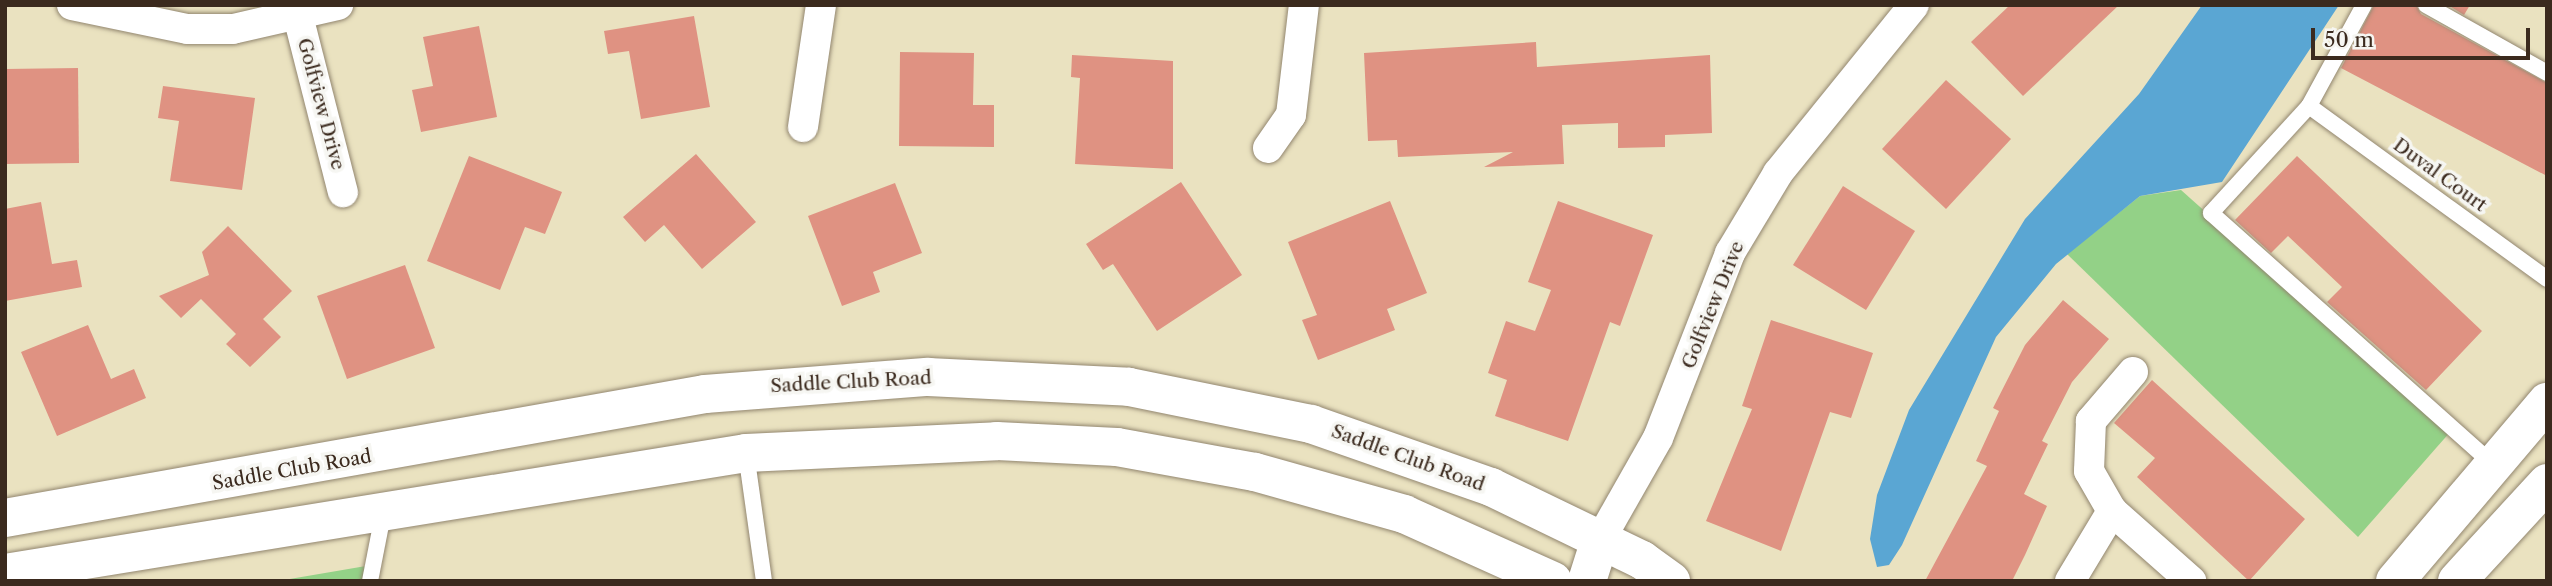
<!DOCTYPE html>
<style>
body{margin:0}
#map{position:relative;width:2552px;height:586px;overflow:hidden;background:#eae2c0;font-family:"Libre Caslon Text",serif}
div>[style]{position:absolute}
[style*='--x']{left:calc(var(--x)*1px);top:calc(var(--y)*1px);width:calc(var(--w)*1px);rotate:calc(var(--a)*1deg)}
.green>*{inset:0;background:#93d187}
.water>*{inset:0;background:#5aa6d3}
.building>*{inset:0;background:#df9282}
.roads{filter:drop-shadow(0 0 2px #92866f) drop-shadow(0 0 2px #92866f)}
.service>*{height:16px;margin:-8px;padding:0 8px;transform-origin:8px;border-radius:8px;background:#fff}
.minor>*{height:30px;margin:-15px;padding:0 15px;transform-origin:15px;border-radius:15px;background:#fff}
.tertiary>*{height:38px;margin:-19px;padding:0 19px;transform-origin:19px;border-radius:19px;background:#fff}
.secondary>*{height:38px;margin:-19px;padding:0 19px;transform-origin:19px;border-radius:19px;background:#fff}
span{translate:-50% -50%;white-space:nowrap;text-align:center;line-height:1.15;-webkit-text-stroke:7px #f6f6f2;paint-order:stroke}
.street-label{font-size:19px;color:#3b2a1e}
.frame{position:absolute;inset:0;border:7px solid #3b2a1e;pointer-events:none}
.scale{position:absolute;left:2311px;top:28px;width:219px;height:32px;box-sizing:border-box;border:4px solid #3b2a1e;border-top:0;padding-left:9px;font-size:21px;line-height:24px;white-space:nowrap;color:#3b2a1e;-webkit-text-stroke:5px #f6f6f2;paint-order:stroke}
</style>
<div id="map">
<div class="green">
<i style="clip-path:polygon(2181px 190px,2451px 431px,2358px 537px,2067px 254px,2140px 196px)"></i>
<i style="clip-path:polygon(366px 566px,367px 581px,278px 581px)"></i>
</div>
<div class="water">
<i style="clip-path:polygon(2202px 5px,2339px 5px,2222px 182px,2140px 196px,2056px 264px,1996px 337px,1902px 545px,1889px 565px,1877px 567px,1870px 539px,1877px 495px,1909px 410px,2025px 219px,2139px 94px)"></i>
</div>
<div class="building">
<i style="clip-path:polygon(2010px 5px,2119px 5px,2023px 96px,1971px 42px)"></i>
<i style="clip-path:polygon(2374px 5px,2416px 5px,2421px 14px,2547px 83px,2547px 176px,2341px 68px)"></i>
<i style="clip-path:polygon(2448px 5px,2470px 5px,2464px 15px)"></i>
<i style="clip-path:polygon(694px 16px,710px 107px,641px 119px,629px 51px,608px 54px,604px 31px)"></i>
<i style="clip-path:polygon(479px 26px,497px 117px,421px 132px,412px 90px,433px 86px,423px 37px)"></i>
<i style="clip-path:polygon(1536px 42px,1537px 67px,1710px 55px,1712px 133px,1665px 135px,1665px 147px,1618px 148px,1618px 123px,1562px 125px,1564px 164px,1484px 167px,1513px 152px,1398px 157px,1397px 140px,1368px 141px,1364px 53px)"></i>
<i style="clip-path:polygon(900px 52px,974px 53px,973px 105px,994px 105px,994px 147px,899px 146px)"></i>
<i style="clip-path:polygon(1072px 55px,1173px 61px,1173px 169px,1075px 164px,1080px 78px,1071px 77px)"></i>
<i style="clip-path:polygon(78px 68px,79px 163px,5px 164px,5px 69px)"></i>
<i style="clip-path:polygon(1946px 80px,2011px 139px,1946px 209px,1882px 149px)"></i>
<i style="clip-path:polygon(163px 86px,255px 98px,242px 190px,170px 181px,179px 121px,158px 118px)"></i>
<i style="clip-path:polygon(696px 154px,756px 222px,702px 269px,664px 225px,645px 242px,623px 217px)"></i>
<i style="clip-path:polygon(469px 156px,562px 192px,545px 234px,525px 227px,500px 290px,427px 261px)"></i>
<i style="clip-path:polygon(2297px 156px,2482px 331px,2426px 390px,2327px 302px,2342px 287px,2288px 236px,2271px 253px,2235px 220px)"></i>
<i style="clip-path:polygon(1181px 182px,1242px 275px,1157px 331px,1113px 264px,1103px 270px,1086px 244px)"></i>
<i style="clip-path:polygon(895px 183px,922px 253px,873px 272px,880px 292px,842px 306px,808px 216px)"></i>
<i style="clip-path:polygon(1843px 186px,1915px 231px,1866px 310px,1793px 265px)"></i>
<i style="clip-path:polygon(1390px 201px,1427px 293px,1387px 309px,1395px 330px,1318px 360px,1302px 320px,1317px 315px,1288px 242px)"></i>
<i style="clip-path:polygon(1558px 201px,1653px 235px,1620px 326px,1610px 322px,1568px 441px,1495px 416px,1507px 380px,1488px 373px,1506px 321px,1535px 331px,1551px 290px,1528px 282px)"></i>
<i style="clip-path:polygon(41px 202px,52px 264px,77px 260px,82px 287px,5px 301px,5px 209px)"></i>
<i style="clip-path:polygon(228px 226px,292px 291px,263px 319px,281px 337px,250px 367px,226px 344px,236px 334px,201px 299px,181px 318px,159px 296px,209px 275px,202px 252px)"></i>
<i style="clip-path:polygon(405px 265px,435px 348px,347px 379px,317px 296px)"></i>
<i style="clip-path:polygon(2063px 300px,2109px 339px,2072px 382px,2042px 441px,2048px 444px,2024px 494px,2047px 506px,2025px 555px,2012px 581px,1925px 581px,1987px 466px,1976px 461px,1999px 411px,1993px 408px,2025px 345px)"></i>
<i style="clip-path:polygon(1771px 320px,1873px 353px,1851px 418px,1830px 412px,1781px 551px,1706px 521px,1752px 409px,1742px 406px)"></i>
<i style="clip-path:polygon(88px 325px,111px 379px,134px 369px,146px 398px,57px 436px,21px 352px)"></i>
<i style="clip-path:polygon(2152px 380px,2305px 519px,2249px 581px,2137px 477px,2155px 458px,2114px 423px)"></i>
</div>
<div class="roads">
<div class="service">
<i style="--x:2364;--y:5;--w:115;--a:118.6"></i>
<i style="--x:2309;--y:106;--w:145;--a:132.5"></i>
<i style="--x:2211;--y:213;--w:379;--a:41.7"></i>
<i style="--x:2426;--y:5;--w:139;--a:29.3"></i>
<i style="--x:2309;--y:106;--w:294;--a:36"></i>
<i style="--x:746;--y:453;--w:129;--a:82"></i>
<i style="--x:370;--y:581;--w:67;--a:-78.9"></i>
</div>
<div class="minor">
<i style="--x:72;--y:5;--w:117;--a:11.8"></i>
<i style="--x:187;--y:29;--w:46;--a:0"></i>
<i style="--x:233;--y:29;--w:108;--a:-12.9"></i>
<i style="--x:298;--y:16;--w:182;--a:75.7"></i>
<i style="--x:803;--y:127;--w:123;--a:-81.6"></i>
<i style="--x:1268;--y:148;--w:40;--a:-55.1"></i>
<i style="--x:1291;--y:115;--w:111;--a:-83.3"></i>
<i style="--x:2133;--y:372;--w:65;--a:130.6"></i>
<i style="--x:2091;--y:421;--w:50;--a:92.3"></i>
<i style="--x:2089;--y:471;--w:46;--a:60.1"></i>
<i style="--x:2112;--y:511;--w:106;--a:41.5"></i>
<i style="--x:1600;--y:540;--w:117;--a:-60.4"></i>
<i style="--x:1658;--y:438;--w:199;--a:-68.7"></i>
<i style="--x:1730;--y:253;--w:93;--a:-59"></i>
<i style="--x:1778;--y:173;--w:216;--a:-51"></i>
<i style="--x:2070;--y:581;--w:82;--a:-59"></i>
</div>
<div class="tertiary">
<i style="--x:5;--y:518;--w:711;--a:-10.05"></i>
<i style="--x:705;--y:394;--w:224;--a:-4.4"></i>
<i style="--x:928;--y:377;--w:201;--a:2.8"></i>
<i style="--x:1129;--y:387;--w:186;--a:11.5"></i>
<i style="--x:1311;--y:424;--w:191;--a:19.3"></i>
<i style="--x:1491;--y:487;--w:168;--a:25.8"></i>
<i style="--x:1642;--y:560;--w:36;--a:36"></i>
<i style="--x:5;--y:573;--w:751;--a:-9.2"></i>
<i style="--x:746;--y:453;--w:251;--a:-2.7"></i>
<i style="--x:997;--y:441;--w:120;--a:2.9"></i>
<i style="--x:1117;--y:447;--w:140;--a:10.3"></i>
<i style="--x:1255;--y:472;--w:155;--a:15.7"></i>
<i style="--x:1404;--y:514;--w:163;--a:24.2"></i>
<i style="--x:1587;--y:581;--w:43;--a:-72.4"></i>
</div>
<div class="secondary">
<i style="--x:2395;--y:581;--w:235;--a:-49.7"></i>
<i style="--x:2457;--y:581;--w:133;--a:-47.4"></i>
</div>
</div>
<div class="street-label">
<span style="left:321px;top:104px;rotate:75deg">Golfview Drive</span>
<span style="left:2440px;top:175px;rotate:36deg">Duval Court</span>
<span style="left:1713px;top:305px;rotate:-68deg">Golfview Drive</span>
<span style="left:851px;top:382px;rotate:-3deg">Saddle Club Road</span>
<span style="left:1408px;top:458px;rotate:20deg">Saddle Club Road</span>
<span style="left:292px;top:470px;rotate:-10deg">Saddle Club Road</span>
</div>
<div class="frame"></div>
<div class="scale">50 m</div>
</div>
